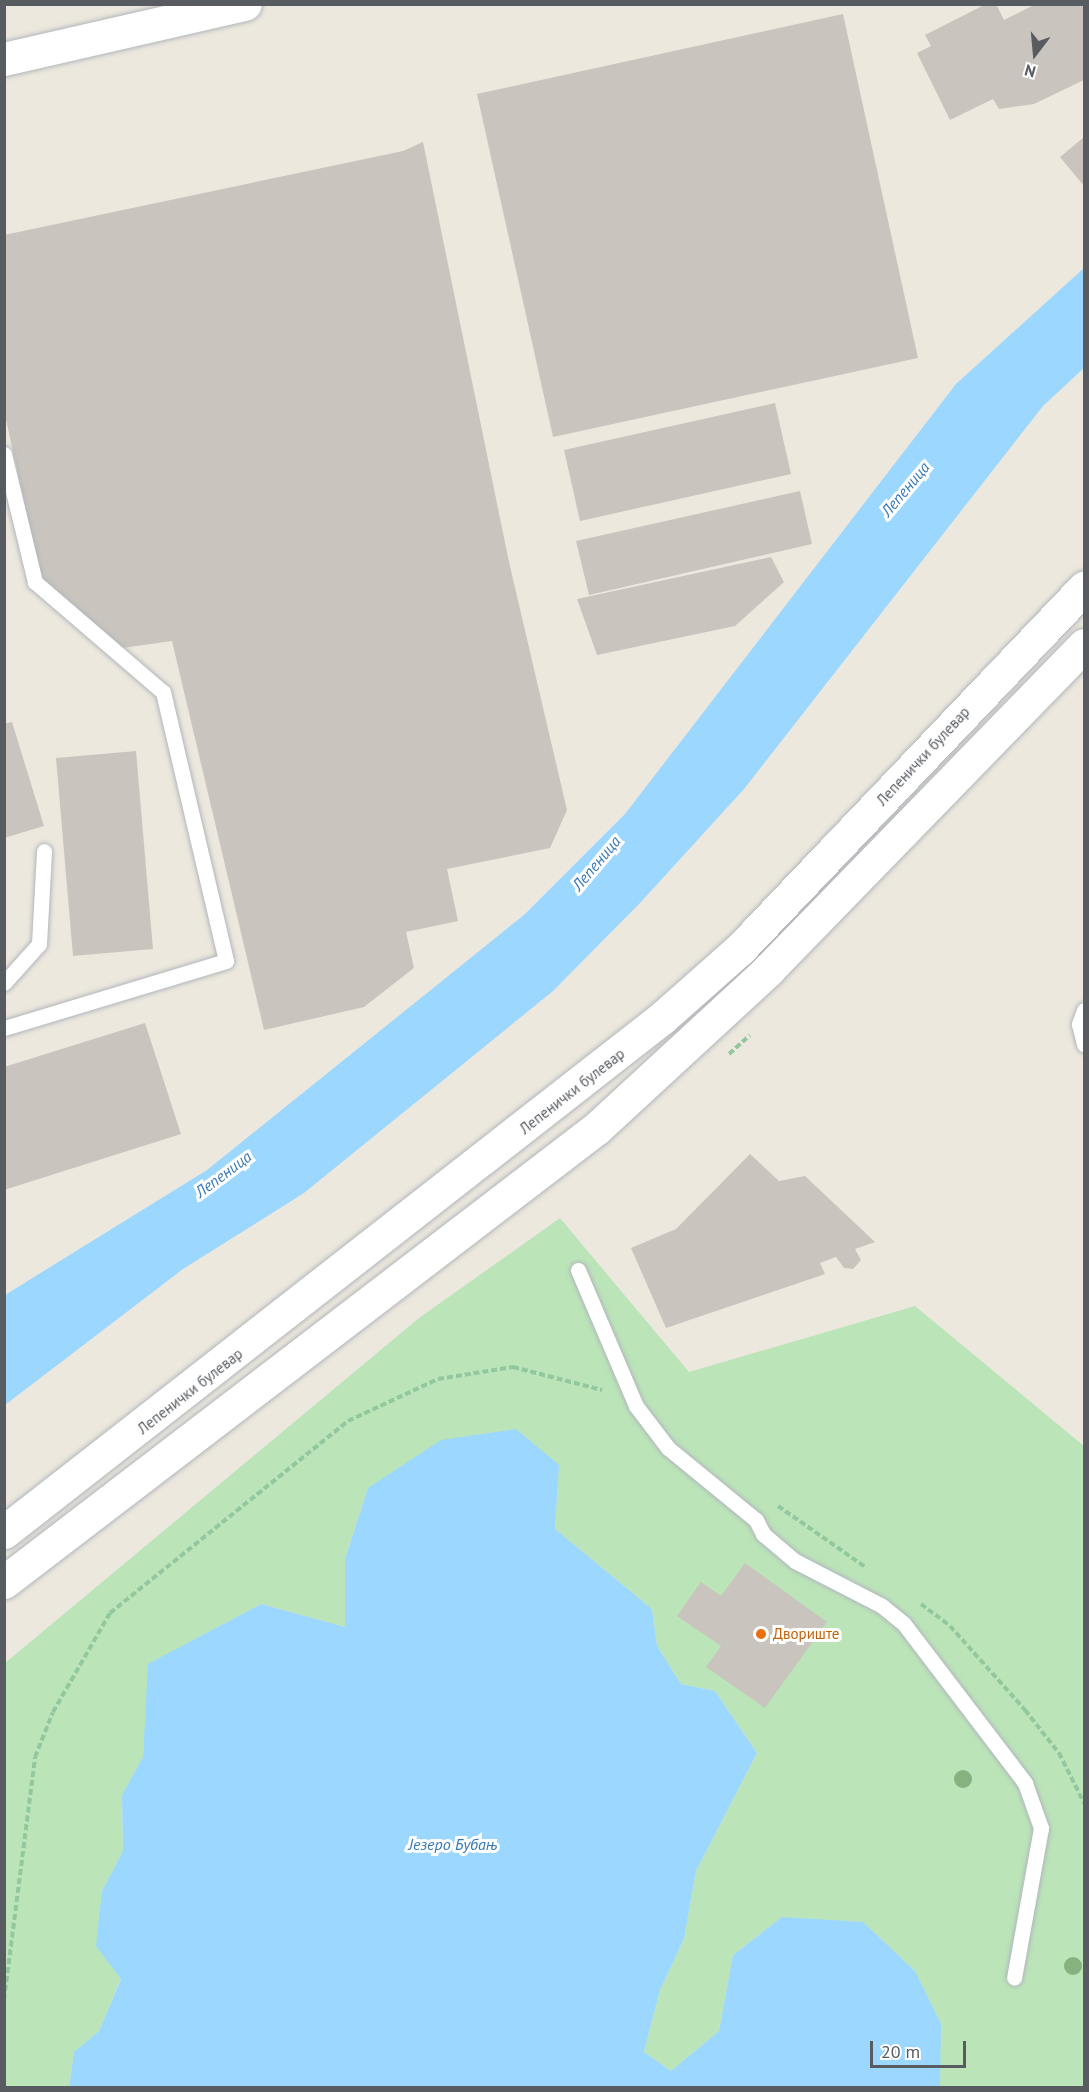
<!DOCTYPE html>
<meta charset="utf-8">
<style>
body{margin:0}
#map{position:relative;width:1089px;height:2092px;overflow:hidden;background:#ece8de;font-family:"PT Sans",sans-serif}
div>[style]{position:absolute}
[style*='--x']{left:calc(var(--x)*1px);top:calc(var(--y)*1px);width:calc(var(--w)*1px);rotate:calc(var(--a)*1deg)}
.green>*{inset:0;background:#bbe5b9}
.water>*{inset:0;background:#9bd7ff}
.building>*{inset:0;background:#c9c5be}
.path>*{height:4px;margin-top:-2px;transform-origin:0;background:repeating-linear-gradient(90deg,#92c79f 0 6px,transparent 0 9px)}
.roads{filter:drop-shadow(0 0 2px #b2b6bb) drop-shadow(0 0 2px #b2b6bb)}
.service>*{height:15px;margin:-7.5px;padding:0 7.5px;transform-origin:7.5px;border-radius:7.5px;background:#fff}
.tertiary>*{height:33px;margin:-16.5px;padding:0 16.5px;transform-origin:16.5px;border-radius:16.5px;background:#fff}
.secondary>*{height:33px;margin:-16.5px;padding:0 16.5px;transform-origin:16.5px;border-radius:16.5px;background:#fff}
.trees>*{width:18px;height:18px;margin:-9px;border-radius:50%;background:#85b27f}
.dots>*{width:16px;height:16px;translate:-50% -50%;box-sizing:border-box;border:3px solid #fff;border-radius:50%}
span{translate:-50% -50%;white-space:nowrap;text-align:center;line-height:1.15;-webkit-text-stroke:6px #fff;paint-order:stroke}
.street-label{font-size:15px;color:#585c61}
.food-label{font-size:15px;color:#c56008}
.left{translate:0 -50%;text-align:left}
.water-label{font-size:16px;color:#3778b4;font-style:italic}
.frame{position:absolute;inset:0;border:6px solid #585c61;pointer-events:none}
.north{position:absolute;left:1005px;top:24px;width:60px;height:60px;-webkit-text-stroke:4px #fff;paint-order:stroke;rotate:196deg;font-size:16px;font-weight:700;line-height:24px;text-align:center;color:#585c61}
.north::after{content:'';display:block;margin:auto;width:21px;height:27px;background:#585c61;clip-path:polygon(50% 0,100% 100%,50% 72%,0 100%)}
.scale{position:absolute;left:870px;top:2041px;width:96px;height:27px;box-sizing:border-box;border:3px solid #585c61;border-top:0;padding-left:8px;font-size:18px;line-height:21px;white-space:nowrap;color:#585c61;-webkit-text-stroke:4px #fff;paint-order:stroke}
</style>
<div id="map">
<div class="green">
<i style="clip-path:polygon(560px 1218px,689px 1372px,915px 1306px,1084px 1446px,1084px 2087px,940px 2087px,915px 1971px,863px 1922px,781px 1918px,733px 1955px,719px 2031px,671px 2071px,644px 2052px,660px 1990px,684px 1939px,696px 1871px,757px 1753px,715px 1691px,681px 1684px,657px 1646px,652px 1609px,555px 1529px,559px 1465px,368px 1488px,345px 1559px,345px 1627px,261px 1604px,149px 1664px,143px 1757px,122px 1795px,123px 1851px,102px 1891px,121px 1978px,99px 2031px,74px 2052px,69px 2087px,5px 2088px,5px 1663px,419px 1318px)"></i>
</div>
<div class="water">
<i style="clip-path:polygon(1084px 268px,1084px 368px,1043px 406px,744px 789px,640px 903px,553px 991px,304px 1193px,183px 1269px,5px 1405px,5px 1295px,207px 1170px,524px 915px,625px 814px,956px 384px)"></i>
<i style="clip-path:polygon(516px 1429px,559px 1465px,555px 1529px,652px 1609px,657px 1646px,681px 1684px,715px 1691px,757px 1753px,696px 1871px,684px 1939px,660px 1990px,644px 2052px,671px 2071px,719px 2031px,733px 1955px,782px 1917px,863px 1922px,915px 1971px,941px 2024px,940px 2087px,69px 2087px,74px 2052px,99px 2031px,121px 1979px,96px 1946px,102px 1891px,123px 1851px,122px 1795px,143px 1757px,148px 1664px,261px 1604px,345px 1627px,345px 1559px,368px 1488px,441px 1440px)"></i>
</div>
<div class="building">
<i style="clip-path:polygon(986px 4px,996px 4px,1004px 20px,1036px 4px,1084px 4px,1084px 80px,1034px 104px,999px 109px,993px 99px,950px 120px,917px 53px,931px 46px,925px 35px)"></i>
<i style="clip-path:polygon(843px 14px,918px 358px,553px 437px,477px 94px)"></i>
<i style="clip-path:polygon(1084px 137px,1084px 186px,1060px 157px)"></i>
<i style="clip-path:polygon(423px 142px,509px 562px,567px 810px,550px 848px,447px 869px,458px 921px,406px 932px,414px 968px,364px 1007px,264px 1030px,172px 641px,122px 648px,43px 586px,4px 411px,4px 235px,403px 151px)"></i>
<i style="clip-path:polygon(775px 403px,791px 474px,580px 521px,564px 450px)"></i>
<i style="clip-path:polygon(800px 491px,812px 544px,589px 595px,576px 541px)"></i>
<i style="clip-path:polygon(771px 557px,784px 582px,735px 626px,597px 655px,577px 599px)"></i>
<i style="clip-path:polygon(12px 722px,44px 826px,4px 838px,4px 724px)"></i>
<i style="clip-path:polygon(136px 751px,153px 949px,73px 956px,56px 758px)"></i>
<i style="clip-path:polygon(145px 1023px,181px 1134px,4px 1190px,4px 1067px)"></i>
<i style="clip-path:polygon(750px 1154px,779px 1181px,805px 1176px,875px 1242px,855px 1249px,861px 1260px,853px 1269px,844px 1268px,836px 1257px,820px 1263px,825px 1274px,666px 1328px,631px 1248px,676px 1229px)"></i>
<i style="clip-path:polygon(745px 1563px,827px 1622px,765px 1708px,706px 1667px,721px 1646px,677px 1616px,701px 1582px,721px 1596px)"></i>
</div>
<div class="path">
<i style="--x:729;--y:1054;--w:28;--a:-42"></i>
<i style="--x:778;--y:1506;--w:108;--a:34.9"></i>
<i style="--x:921;--y:1604;--w:36;--a:37"></i>
<i style="--x:950;--y:1626;--w:113;--a:48.2"></i>
<i style="--x:1025;--y:1710;--w:55;--a:51.7"></i>
<i style="--x:1059;--y:1753;--w:56;--a:63.4"></i>
<i style="--x:4;--y:2000;--w:245;--a:-82.7"></i>
<i style="--x:35;--y:1757;--w:48;--a:-68.2"></i>
<i style="--x:53;--y:1712;--w:114;--a:-60.1"></i>
<i style="--x:110;--y:1613;--w:306;--a:-38.9"></i>
<i style="--x:348;--y:1421;--w:99;--a:-25"></i>
<i style="--x:438;--y:1379;--w:76;--a:-9.1"></i>
<i style="--x:513;--y:1367;--w:92;--a:14.5"></i>
</div>
<div class="roads">
<div class="service">
<i style="--x:4;--y:454;--w:132;--a:76.4"></i>
<i style="--x:35;--y:582;--w:169;--a:40.7"></i>
<i style="--x:163;--y:692;--w:276;--a:76.8"></i>
<i style="--x:226;--y:961;--w:232;--a:163.2"></i>
<i style="--x:4;--y:983;--w:52;--a:-48.1"></i>
<i style="--x:39;--y:944;--w:93;--a:-86.9"></i>
<i style="--x:1084;--y:1010;--w:15;--a:110"></i>
<i style="--x:1079;--y:1024;--w:21;--a:76"></i>
<i style="--x:578;--y:1270;--w:148;--a:66.9"></i>
<i style="--x:636;--y:1406;--w:53;--a:52.7"></i>
<i style="--x:668;--y:1448;--w:114;--a:39.3"></i>
<i style="--x:756;--y:1520;--w:16;--a:63"></i>
<i style="--x:763;--y:1534;--w:42;--a:40.2"></i>
<i style="--x:795;--y:1561;--w:98;--a:27.3"></i>
<i style="--x:882;--y:1606;--w:28;--a:39"></i>
<i style="--x:904;--y:1624;--w:200;--a:52.7"></i>
<i style="--x:1025;--y:1783;--w:48;--a:70.4"></i>
<i style="--x:1041;--y:1828;--w:152;--a:100.2"></i>
</div>
<div class="tertiary">
<i style="--x:4;--y:59;--w:247;--a:-12.9"></i>
</div>
<div class="secondary">
<i style="--x:4;--y:1532;--w:835;--a:-38"></i>
<i style="--x:662;--y:1018;--w:104;--a:-41.5"></i>
<i style="--x:740;--y:949;--w:499;--a:-46.4"></i>
<i style="--x:4;--y:1582;--w:747;--a:-37.44"></i>
<i style="--x:597;--y:1128;--w:233;--a:-42.7"></i>
<i style="--x:768;--y:970;--w:453;--a:-45.8"></i>
</div>
</div>
<div class="trees">
<i style="left:963px;top:1779px"></i>
<i style="left:1073px;top:1966px"></i>
</div>
<div class="dots">
<i style="left:761px;top:1634px;background:#e8710a"></i>
</div>
<div class="street-label">
<span style="left:923px;top:756px;rotate:-47deg">Лепенички булевар</span>
<span style="left:572px;top:1091px;rotate:-38deg">Лепенички булевар</span>
<span style="left:190px;top:1391px;rotate:-38deg">Лепенички булевар</span>
</div>
<div class="food-label">
<span class="left" style="left:773px;top:1634px">Двориште</span>
</div>
<div class="water-label">
<span style="left:905px;top:489px;rotate:-50deg">Лепеница</span>
<span style="left:596px;top:863px;rotate:-50deg">Лепеница</span>
<span style="left:223px;top:1174px;rotate:-37deg">Лепеница</span>
<span style="left:453px;top:1844px">Језеро Бубањ</span>
</div>
<div class="frame"></div>
<div class="north">N</div>
<div class="scale">20 m</div>
</div>
